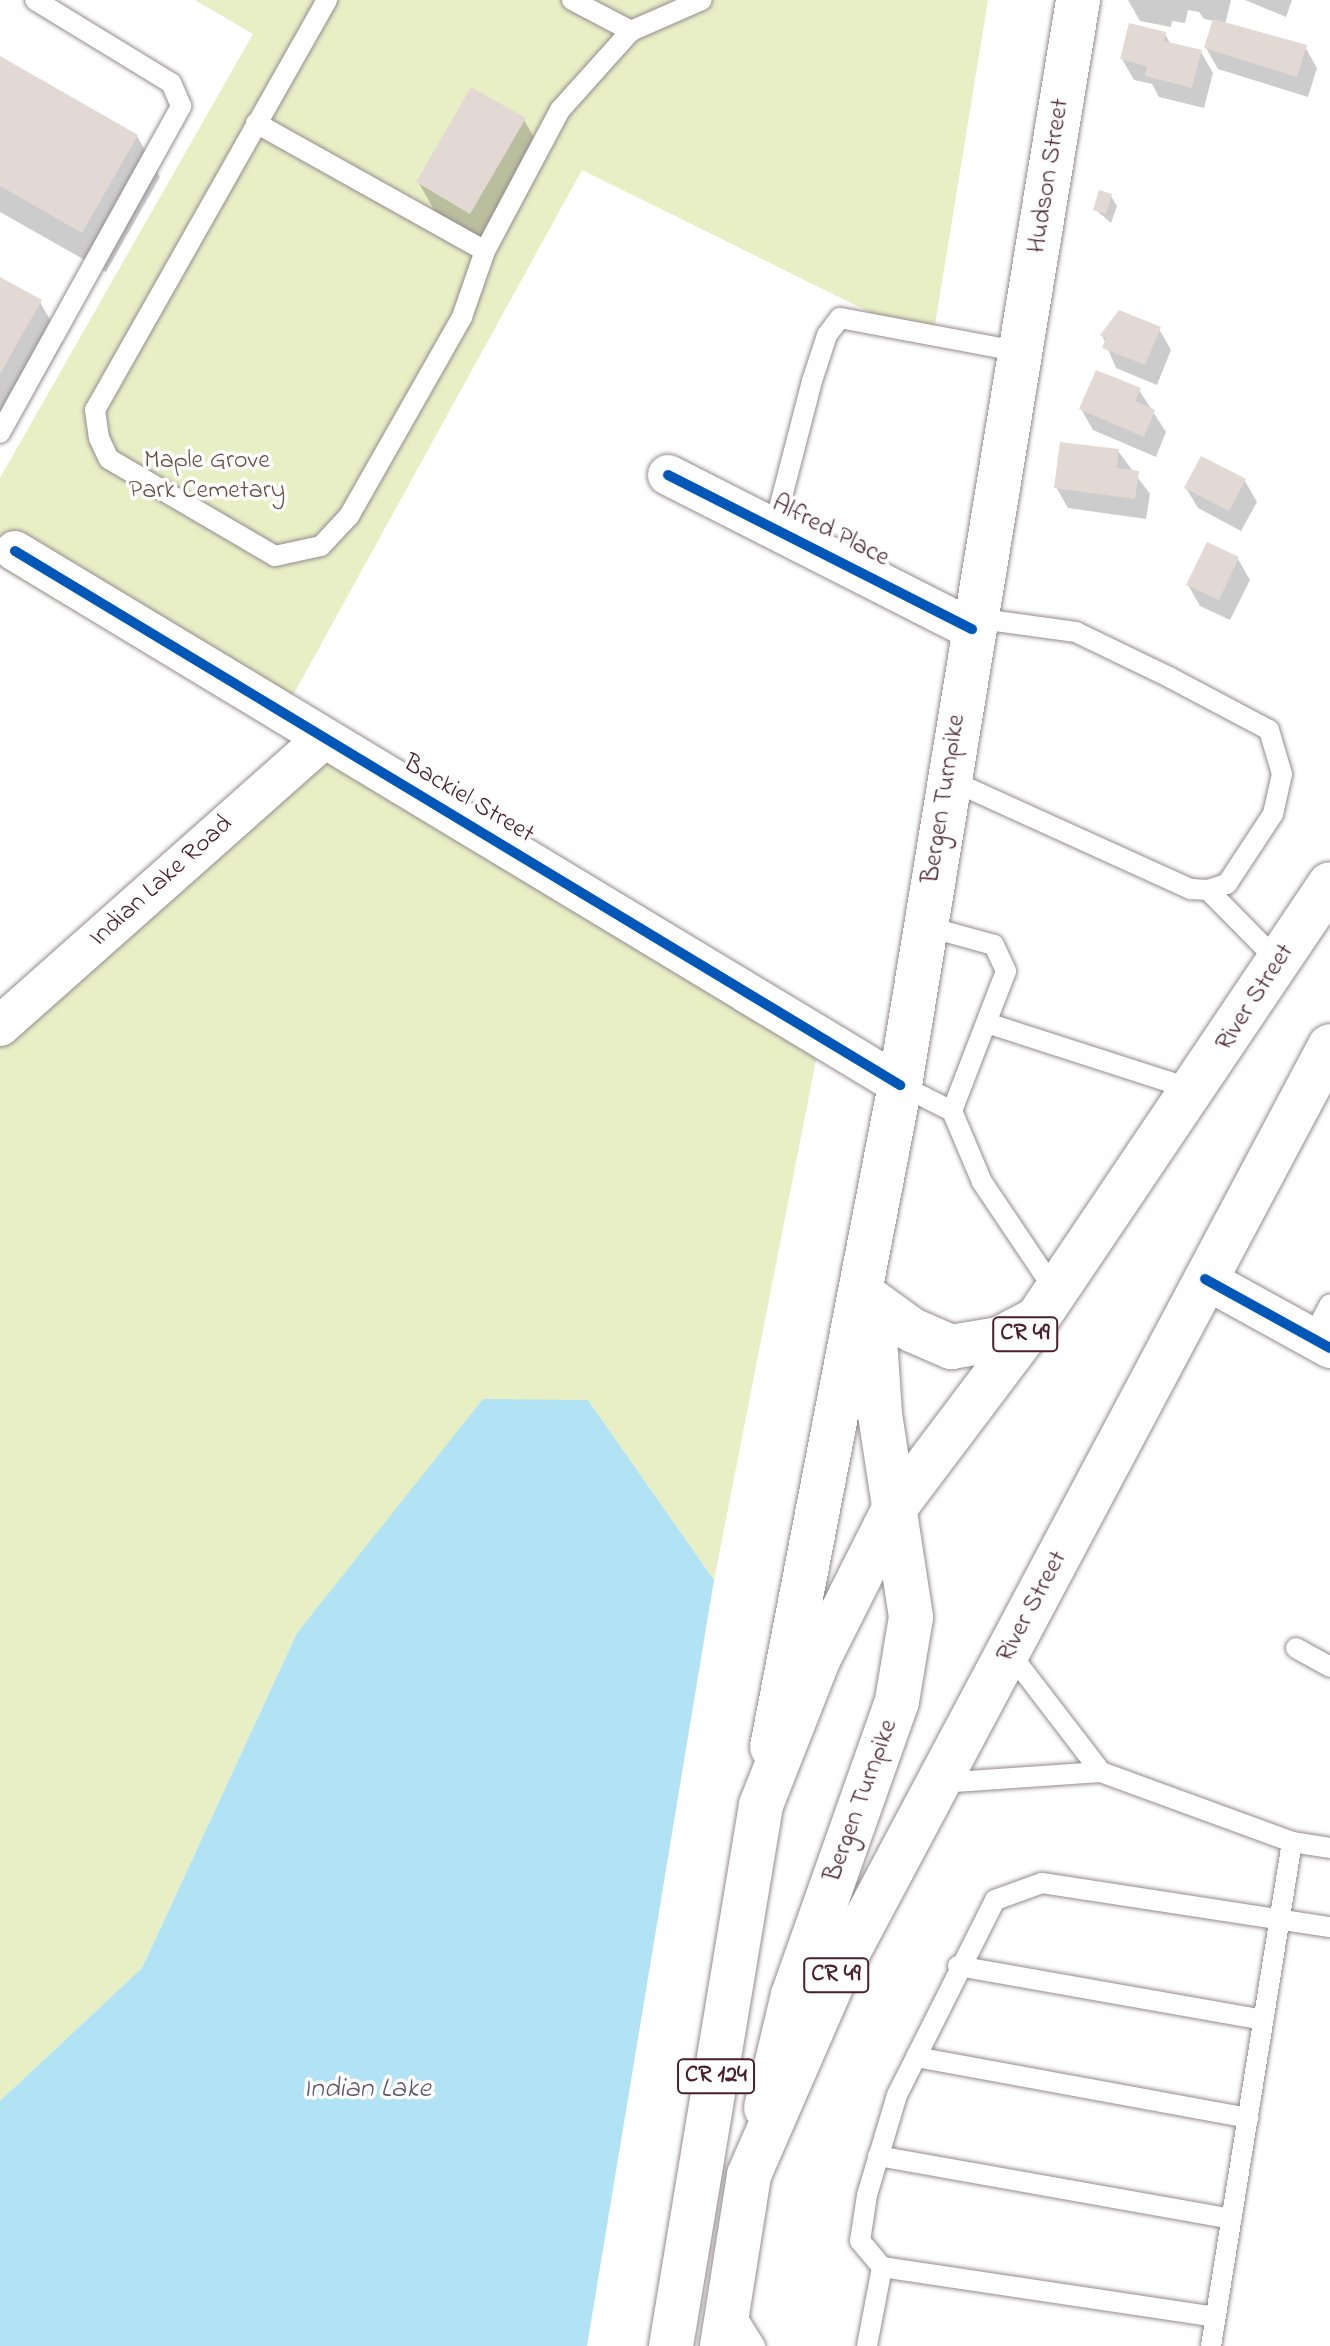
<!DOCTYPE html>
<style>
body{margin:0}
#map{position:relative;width:1330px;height:2346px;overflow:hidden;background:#fff;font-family:"Indie Flower",sans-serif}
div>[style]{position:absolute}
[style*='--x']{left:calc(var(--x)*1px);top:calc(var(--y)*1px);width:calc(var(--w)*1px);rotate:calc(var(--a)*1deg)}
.green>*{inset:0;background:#e8efc5}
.water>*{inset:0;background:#b1e3f4}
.shadow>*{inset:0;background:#0003}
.building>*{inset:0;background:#e2d8d4}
.roads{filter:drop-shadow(0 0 2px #948c8e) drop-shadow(0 0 2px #948c8e)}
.service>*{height:20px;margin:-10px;padding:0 10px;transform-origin:10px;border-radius:10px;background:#fff}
.minor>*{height:40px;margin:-20px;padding:0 20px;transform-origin:20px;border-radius:20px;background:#fff}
.secondary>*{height:44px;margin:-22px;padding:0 22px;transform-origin:22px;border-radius:22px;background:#fff}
.primary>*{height:44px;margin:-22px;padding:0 22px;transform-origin:22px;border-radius:22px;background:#fff}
.cycleway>*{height:10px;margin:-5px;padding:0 5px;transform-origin:5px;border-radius:5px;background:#0057b8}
span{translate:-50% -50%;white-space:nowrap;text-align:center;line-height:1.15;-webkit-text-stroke:7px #fff;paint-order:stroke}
.shield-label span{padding:2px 6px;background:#fff;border:2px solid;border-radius:6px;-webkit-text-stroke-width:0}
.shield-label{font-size:24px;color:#4a1f2b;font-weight:700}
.street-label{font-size:26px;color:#4a1f2b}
.park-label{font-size:26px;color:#6d5046}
.water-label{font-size:28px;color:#5f5666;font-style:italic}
</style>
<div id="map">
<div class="green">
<i style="clip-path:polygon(195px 0,988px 0,932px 343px,582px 170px,275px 728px,0 567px,0 478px,253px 34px)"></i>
<i style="clip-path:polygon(309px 749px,817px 1055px,714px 1580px,588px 1400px,297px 1633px,142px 1968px,0 2101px,0 1029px)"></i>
</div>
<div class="water">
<i style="clip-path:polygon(483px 1399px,588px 1400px,714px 1580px,587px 2346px,0 2346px,0 2101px,142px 1968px,297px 1633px)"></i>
</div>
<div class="shadow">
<i style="clip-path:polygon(1128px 0,1231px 0,1225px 25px,1305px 47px,1317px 68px,1308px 97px,1218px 69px,1206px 48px,1215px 21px,1204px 19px,1199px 12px,1188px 10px,1185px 23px,1172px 21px,1171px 27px,1140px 21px)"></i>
<i style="clip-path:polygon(1245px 0,1292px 0,1286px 17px)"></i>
<i style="clip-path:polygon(1165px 34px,1171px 45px,1201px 52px,1213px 73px,1204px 108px,1159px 97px,1152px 84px,1134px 80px,1122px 59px)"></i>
<i style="clip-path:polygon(0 58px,137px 136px,160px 177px,106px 272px,0 212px)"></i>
<i style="clip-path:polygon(524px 120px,542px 151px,488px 244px,436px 213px,418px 182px)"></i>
<i style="clip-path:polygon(1111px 196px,1117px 206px,1111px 223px,1095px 209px)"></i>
<i style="clip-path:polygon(0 279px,40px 302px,63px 342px,7px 441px,0 437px)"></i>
<i style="clip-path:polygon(1159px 329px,1171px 350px,1157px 385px,1116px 368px,1102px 335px)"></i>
<i style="clip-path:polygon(1139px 390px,1166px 432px,1156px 457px,1093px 430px,1081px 409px)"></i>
<i style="clip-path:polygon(1118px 451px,1150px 494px,1146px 519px,1068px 508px,1056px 487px)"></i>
<i style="clip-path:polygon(1245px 481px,1257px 502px,1241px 531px,1198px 508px,1186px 488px)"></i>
<i style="clip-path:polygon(1238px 559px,1250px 580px,1230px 620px,1200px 606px,1188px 585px)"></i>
</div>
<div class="building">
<i style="clip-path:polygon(1213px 19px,1307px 45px,1297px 77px,1204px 48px)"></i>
<i style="clip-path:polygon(1129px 23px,1166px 32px,1164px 41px,1202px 50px,1192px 88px,1145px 76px,1147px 66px,1120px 59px)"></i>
<i style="clip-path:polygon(0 56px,138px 135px,82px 233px,0 186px)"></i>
<i style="clip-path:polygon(471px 87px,526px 118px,470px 214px,416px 182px)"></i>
<i style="clip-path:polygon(1099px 190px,1112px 194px,1106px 214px,1093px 210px)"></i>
<i style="clip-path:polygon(0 277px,42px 300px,0 374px)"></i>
<i style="clip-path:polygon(1119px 310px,1161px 327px,1145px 365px,1102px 348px,1106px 338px,1100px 335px)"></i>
<i style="clip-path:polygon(1096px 370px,1141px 388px,1135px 401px,1155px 410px,1144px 437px,1079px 409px)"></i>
<i style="clip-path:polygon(1060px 442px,1119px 449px,1117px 468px,1139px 471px,1135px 499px,1054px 488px)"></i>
<i style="clip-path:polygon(1201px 456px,1246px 479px,1229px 511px,1184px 488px)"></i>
<i style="clip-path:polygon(1207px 542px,1239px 557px,1219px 600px,1186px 585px)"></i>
</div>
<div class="roads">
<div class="service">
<i style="--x:327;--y:0;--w:471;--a:119.5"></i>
<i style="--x:95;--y:410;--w:28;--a:82"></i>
<i style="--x:99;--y:438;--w:23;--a:65"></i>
<i style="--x:109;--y:459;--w:192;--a:30.3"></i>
<i style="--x:275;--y:556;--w:47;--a:-12.3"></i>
<i style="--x:321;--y:546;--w:41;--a:-47"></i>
<i style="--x:349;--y:516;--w:229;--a:-60.4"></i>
<i style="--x:462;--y:317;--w:70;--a:-70.8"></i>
<i style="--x:485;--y:251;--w:160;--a:-62"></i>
<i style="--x:560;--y:110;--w:106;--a:-48.1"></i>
<i style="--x:631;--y:31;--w:77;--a:-23.6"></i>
<i style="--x:572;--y:0;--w:67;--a:27.7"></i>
<i style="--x:256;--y:123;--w:262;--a:29.2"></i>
<i style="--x:0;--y:433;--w:374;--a:-61"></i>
<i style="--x:181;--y:106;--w:25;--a:-113"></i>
<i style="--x:171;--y:83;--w:159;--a:-148.6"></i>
<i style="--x:774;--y:528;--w:152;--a:-75.5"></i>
<i style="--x:812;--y:381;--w:48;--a:-71.9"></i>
<i style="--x:827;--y:335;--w:21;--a:-53"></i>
<i style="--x:840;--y:318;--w:185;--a:10.6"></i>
<i style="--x:948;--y:779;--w:267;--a:24.4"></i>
<i style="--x:1191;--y:889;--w:17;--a:3"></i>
<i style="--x:1208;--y:890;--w:20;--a:-18"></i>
<i style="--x:1227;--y:884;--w:84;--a:-56.7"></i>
<i style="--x:1273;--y:814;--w:41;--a:-77.3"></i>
<i style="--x:1282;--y:774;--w:46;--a:-106.5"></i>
<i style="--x:1269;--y:730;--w:113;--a:-152.1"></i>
<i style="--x:1169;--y:677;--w:103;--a:-154.2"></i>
<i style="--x:1076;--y:632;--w:103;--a:-172.2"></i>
<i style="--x:1208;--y:890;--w:101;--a:45.4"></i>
<i style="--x:987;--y:1023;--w:219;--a:17.9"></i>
<i style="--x:900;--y:1085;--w:58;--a:26.6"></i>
<i style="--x:952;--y:1111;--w:150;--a:-68.9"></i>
<i style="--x:1006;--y:971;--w:29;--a:-115"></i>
<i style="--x:994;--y:945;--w:72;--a:-164.6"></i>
<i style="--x:952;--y:1111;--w:77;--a:67.1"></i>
<i style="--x:982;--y:1182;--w:133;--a:56.1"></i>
<i style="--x:1312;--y:1338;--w:38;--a:-62"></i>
<i style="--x:1296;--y:1648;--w:39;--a:29"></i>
<i style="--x:1009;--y:1652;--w:151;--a:52.5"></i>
<i style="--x:940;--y:1783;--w:161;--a:-3.9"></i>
<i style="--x:1101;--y:1772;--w:203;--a:20.1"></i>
<i style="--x:1292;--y:1842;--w:38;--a:9"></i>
<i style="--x:958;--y:1966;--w:310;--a:10"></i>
<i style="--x:916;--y:2057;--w:338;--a:10.4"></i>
<i style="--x:878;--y:2156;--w:359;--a:10.1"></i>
<i style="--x:882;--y:2267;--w:337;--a:8.5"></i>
<i style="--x:732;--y:2309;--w:44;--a:58.1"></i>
<i style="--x:867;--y:2346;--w:80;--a:-79.2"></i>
<i style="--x:882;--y:2267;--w:34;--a:-130"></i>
<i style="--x:860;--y:2241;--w:47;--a:-81.3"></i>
<i style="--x:867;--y:2195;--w:104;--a:-73.3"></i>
<i style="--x:897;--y:2095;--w:218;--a:-63.3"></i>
<i style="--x:995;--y:1900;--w:50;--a:-19.9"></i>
<i style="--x:1042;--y:1883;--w:291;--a:8.7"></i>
<i style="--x:1211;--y:2346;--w:510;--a:-80.87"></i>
</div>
<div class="minor">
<i style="--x:668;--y:475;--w:341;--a:26.9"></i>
<i style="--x:15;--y:551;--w:1034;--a:31.11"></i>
<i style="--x:0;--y:1026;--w:432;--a:-41.6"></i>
<i style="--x:1205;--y:1279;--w:143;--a:28.9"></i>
</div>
<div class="secondary">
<i style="--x:872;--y:1301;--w:49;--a:35.9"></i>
<i style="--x:912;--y:1330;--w:43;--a:23.6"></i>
<i style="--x:951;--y:1347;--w:49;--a:-9.5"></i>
<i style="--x:999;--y:1339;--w:43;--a:-27.8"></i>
<i style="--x:772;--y:1747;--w:674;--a:-79.06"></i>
<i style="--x:900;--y:1085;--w:1100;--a:-80.68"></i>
<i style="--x:766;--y:2108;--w:116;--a:-76.6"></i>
<i style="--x:793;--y:1995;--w:312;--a:-70.5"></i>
<i style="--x:897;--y:1701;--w:85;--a:-80.5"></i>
<i style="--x:911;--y:1617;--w:205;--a:-98.7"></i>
<i style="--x:880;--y:1414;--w:105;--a:-93.8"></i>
</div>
<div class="primary">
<i style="--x:671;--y:2346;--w:548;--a:-80.55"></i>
<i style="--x:761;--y:1805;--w:158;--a:-68.5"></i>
<i style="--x:819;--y:1658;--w:167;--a:-63.3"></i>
<i style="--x:894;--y:1509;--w:238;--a:-53"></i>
<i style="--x:1037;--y:1319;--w:524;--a:-56.04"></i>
<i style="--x:722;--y:2346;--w:173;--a:-81"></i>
<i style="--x:749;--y:2175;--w:216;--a:-66.5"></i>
<i style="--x:835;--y:1977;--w:1054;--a:-62"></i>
</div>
</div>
<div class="cycleway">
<i style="--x:668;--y:475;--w:341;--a:26.9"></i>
<i style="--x:15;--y:551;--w:1034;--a:31.11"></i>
<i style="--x:1205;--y:1279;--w:143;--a:28.9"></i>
</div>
<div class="shield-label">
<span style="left:1025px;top:1334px">CR 49</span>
<span style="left:836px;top:1975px">CR 49</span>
<span style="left:716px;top:2076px">CR 124</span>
</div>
<div class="street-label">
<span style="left:1050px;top:176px;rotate:-81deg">Hudson Street</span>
<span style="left:830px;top:532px;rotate:27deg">Alfred Place</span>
<span style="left:945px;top:799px;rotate:-81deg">Bergen Turnpike</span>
<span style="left:468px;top:800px;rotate:31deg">Backiel Street</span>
<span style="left:162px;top:882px;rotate:-42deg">Indian Lake Road</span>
<span style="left:1256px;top:998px;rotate:-57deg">River Street</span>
<span style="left:1033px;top:1607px;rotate:-62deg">River Street</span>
<span style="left:862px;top:1801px;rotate:-70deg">Bergen Turnpike</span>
</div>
<div class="park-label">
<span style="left:207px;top:477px">Maple Grove<br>Park Cemetary</span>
</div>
<div class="water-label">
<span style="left:367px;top:2090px">Indian Lake</span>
</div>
</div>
